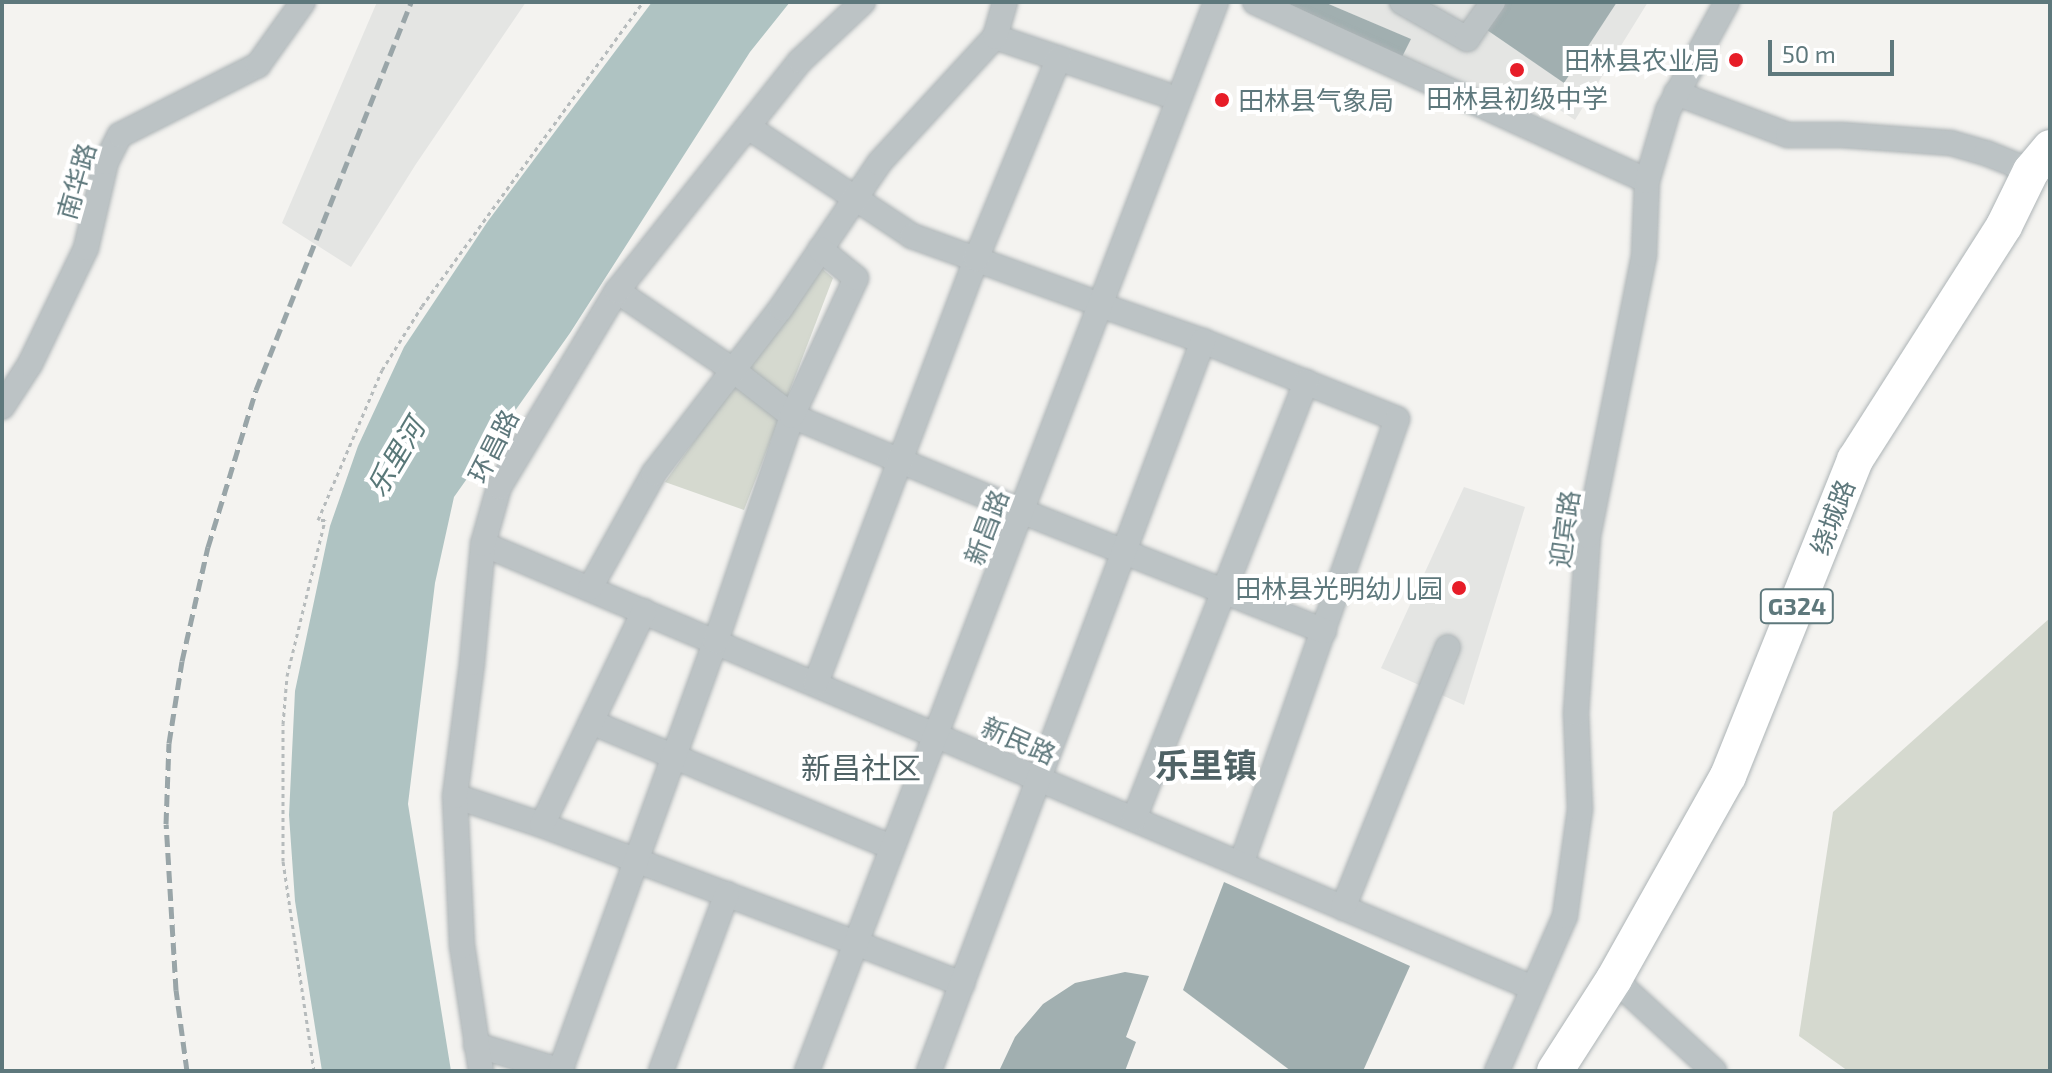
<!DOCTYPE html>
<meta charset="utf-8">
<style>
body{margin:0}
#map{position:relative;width:2052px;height:1073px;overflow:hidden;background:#f4f3f0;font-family:"Exo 2","Noto Sans SC",sans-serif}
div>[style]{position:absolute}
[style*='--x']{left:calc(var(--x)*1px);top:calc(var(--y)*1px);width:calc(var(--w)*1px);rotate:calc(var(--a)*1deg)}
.built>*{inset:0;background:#e4e5e3}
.green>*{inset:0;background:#d5d9cf}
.water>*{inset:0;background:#afc3c2}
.building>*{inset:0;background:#a1afb0}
.path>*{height:3px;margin-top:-1.5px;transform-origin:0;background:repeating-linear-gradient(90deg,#b6bbbc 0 4px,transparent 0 8px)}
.roads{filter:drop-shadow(0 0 2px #adb4b6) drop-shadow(0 0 2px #adb4b6)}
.minor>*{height:24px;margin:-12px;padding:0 12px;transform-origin:12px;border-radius:12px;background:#bcc3c5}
.highway>*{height:36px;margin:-18px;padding:0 18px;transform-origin:18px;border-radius:18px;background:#fff}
.rail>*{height:5px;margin-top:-2.5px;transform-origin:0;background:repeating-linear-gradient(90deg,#99a5a8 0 12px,transparent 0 18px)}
.dots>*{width:22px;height:22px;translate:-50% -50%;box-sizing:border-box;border:4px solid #fff;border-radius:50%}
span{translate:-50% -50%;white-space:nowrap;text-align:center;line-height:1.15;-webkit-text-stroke:8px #fff;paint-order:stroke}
.shield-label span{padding:2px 6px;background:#fff;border:2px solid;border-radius:6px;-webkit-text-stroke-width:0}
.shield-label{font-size:24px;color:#5e787c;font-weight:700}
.poi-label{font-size:26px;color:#5e787c}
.right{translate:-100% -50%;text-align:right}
.left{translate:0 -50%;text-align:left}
.street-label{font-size:26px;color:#5e787c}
.water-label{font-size:28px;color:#597878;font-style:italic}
.quarter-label{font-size:30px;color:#506366}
.district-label{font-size:34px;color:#506366;font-weight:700}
.frame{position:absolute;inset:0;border:4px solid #5e787c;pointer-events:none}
.scale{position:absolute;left:1768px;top:40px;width:126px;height:36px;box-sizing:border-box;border:4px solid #5e787c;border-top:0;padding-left:10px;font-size:24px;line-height:28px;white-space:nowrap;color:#5e787c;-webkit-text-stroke:6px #fff;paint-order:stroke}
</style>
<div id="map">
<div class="built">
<i style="clip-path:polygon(377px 2px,526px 2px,416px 164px,351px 267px,282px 223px)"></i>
<i style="clip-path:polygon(1324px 2px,1648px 2px,1575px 120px,1520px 84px,1503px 109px,1402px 57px,1410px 39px)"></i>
<i style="clip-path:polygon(1464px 487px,1525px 507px,1464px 705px,1381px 668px)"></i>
</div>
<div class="green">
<i style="clip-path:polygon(819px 266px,833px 278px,744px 510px,665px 482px)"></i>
<i style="clip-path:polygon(2050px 618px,2050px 1071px,1848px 1071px,1799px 1036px,1833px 812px)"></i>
</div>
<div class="water">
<i style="clip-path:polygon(652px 2px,790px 2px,750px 52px,570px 333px,454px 497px,435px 583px,408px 804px,451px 1071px,322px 1071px,295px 901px,289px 815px,295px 691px,330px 526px,358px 446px,404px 347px,488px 221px)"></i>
</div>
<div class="building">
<i style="clip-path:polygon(1285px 2px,1324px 2px,1411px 39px,1402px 57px)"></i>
<i style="clip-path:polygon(1506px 2px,1617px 2px,1564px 83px,1487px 30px)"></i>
<i style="clip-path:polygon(1224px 882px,1410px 966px,1363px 1071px,1291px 1071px,1183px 990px)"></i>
<i style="clip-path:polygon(1125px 972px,1149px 976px,1126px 1037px,1136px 1042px,1125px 1071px,999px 1071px,1015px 1037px,1043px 1004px,1075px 983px)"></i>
</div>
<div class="path">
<i style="--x:314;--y:1071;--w:212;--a:-98.4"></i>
<i style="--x:283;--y:861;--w:137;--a:-90"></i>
<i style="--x:283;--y:724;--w:48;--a:-85.2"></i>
<i style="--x:287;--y:676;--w:161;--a:-76.3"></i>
<i style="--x:325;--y:520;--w:7;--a:180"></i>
<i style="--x:318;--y:520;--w:163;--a:-66.9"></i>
<i style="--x:382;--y:370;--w:75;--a:-58"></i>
<i style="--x:422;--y:306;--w:376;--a:-54"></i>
</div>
<div class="roads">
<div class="minor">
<i style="--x:1255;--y:2;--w:431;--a:24.5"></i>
<i style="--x:1402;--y:2;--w:75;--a:29.6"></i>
<i style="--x:1467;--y:39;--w:45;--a:-54.9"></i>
<i style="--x:995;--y:37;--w:178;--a:18.6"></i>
<i style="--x:1676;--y:93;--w:120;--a:20.6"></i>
<i style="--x:1788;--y:135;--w:54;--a:0"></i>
<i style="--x:1842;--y:135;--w:109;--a:4.2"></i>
<i style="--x:1951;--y:143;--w:36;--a:16"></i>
<i style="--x:1986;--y:153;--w:48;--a:21.8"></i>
<i style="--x:748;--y:127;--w:197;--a:33.6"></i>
<i style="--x:912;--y:236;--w:184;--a:20"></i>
<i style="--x:617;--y:291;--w:140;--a:34.3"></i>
<i style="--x:733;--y:370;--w:75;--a:37.9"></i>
<i style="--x:792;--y:416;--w:233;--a:22.5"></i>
<i style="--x:1100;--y:305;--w:109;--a:19.3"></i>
<i style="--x:1203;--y:341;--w:209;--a:21.9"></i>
<i style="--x:1397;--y:419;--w:472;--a:109.3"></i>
<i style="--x:2;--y:407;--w:51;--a:-56.9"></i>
<i style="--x:30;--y:364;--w:129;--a:-64.2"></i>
<i style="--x:86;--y:248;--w:88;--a:-76.9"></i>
<i style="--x:106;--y:162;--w:30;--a:-63"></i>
<i style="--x:120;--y:135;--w:155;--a:-26.9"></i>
<i style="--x:258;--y:65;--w:77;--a:-54.5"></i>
<i style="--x:1021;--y:511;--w:326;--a:21.6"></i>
<i style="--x:483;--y:544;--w:1140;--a:22.92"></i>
<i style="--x:590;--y:588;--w:132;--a:-60.9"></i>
<i style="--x:654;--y:473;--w:208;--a:-52.4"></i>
<i style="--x:781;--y:308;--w:175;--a:-55.9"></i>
<i style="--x:879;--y:163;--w:171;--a:-47.4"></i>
<i style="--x:995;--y:37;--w:36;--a:-74"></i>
<i style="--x:816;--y:683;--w:453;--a:-69.3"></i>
<i style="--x:976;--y:259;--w:217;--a:-67.6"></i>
<i style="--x:591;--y:722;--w:312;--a:22.6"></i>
<i style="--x:455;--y:796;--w:92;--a:18.4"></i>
<i style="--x:542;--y:825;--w:321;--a:20.6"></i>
<i style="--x:1134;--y:819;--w:470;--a:-68.5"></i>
<i style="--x:542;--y:825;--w:237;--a:-64.5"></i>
<i style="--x:1343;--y:908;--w:281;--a:-68.1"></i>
<i style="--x:856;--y:943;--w:114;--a:21.1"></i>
<i style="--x:1614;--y:979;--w:136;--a:42.6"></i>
<i style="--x:476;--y:1045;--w:90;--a:16.8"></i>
<i style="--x:481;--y:1071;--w:126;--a:-98.6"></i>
<i style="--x:462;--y:946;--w:150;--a:-92.7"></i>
<i style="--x:455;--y:796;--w:134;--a:-82.7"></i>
<i style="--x:472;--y:663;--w:120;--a:-84.7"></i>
<i style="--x:483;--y:544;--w:59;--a:-74.3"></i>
<i style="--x:499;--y:487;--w:229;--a:-59"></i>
<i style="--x:617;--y:291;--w:294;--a:-51.5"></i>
<i style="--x:800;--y:61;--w:86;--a:-43.1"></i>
<i style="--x:560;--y:1071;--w:457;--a:-70.1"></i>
<i style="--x:716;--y:641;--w:237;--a:-71.3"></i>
<i style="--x:792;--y:416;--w:152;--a:-65.1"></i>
<i style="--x:856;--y:278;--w:46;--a:-141.1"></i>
<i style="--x:661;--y:1071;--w:189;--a:-69.6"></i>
<i style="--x:807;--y:1071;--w:1145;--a:-69.06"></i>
<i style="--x:929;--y:1071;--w:780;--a:-69.43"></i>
<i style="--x:1497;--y:1071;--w:169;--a:-66.3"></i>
<i style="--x:1565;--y:916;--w:108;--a:-82"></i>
<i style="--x:1580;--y:809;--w:96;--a:-92.4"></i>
<i style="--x:1576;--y:713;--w:177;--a:-86.1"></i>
<i style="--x:1588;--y:536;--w:287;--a:-78.7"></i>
<i style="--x:1644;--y:255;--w:74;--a:-87.7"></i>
<i style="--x:1647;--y:181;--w:74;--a:-73.5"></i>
<i style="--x:1668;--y:110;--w:123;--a:-61.4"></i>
</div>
<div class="highway">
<i style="--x:1555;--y:1071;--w:109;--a:-57.3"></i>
<i style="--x:1614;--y:979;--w:233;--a:-60.7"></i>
<i style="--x:1728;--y:776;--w:341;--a:-68.1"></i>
<i style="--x:1855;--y:460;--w:277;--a:-57.5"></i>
<i style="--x:2004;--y:226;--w:61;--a:-63.9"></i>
<i style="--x:2031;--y:171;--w:30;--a:-50"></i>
</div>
</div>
<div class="rail">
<i style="--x:187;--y:1071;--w:82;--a:-97.7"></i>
<i style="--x:176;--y:990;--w:166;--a:-93.4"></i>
<i style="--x:166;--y:824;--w:81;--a:-87.9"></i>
<i style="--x:169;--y:743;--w:83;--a:-81"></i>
<i style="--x:182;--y:661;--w:117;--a:-77.2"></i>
<i style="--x:208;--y:547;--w:164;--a:-73"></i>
<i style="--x:256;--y:390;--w:418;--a:-68.2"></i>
</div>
<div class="dots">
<i style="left:1736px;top:60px;background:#e71d28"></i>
<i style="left:1517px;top:70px;background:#e71d28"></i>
<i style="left:1222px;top:100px;background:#e71d28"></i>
<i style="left:1459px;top:588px;background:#e71d28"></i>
</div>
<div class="shield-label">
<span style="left:1797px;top:606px">G324</span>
</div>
<div class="poi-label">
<span class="right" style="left:1720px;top:60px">田林县农业局</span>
<span style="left:1517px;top:98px">田林县初级中学</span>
<span class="left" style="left:1238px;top:100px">田林县气象局</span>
<span class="right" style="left:1443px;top:588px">田林县光明幼儿园</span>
</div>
<div class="street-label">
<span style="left:76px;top:181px;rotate:-74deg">南华路</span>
<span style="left:493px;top:446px;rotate:-63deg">环昌路</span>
<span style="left:1832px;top:517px;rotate:-69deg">绕城路</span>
<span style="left:986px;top:527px;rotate:-69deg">新昌路</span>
<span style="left:1564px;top:529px;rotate:-82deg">迎宾路</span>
<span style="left:1019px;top:740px;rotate:24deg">新民路</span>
</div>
<div class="water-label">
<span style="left:395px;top:457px;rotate:-59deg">乐里河</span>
</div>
<div class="quarter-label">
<span style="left:861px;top:767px">新昌社区</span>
</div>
<div class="district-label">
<span style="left:1206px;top:765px">乐里镇</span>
</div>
<div class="frame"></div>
<div class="scale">50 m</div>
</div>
